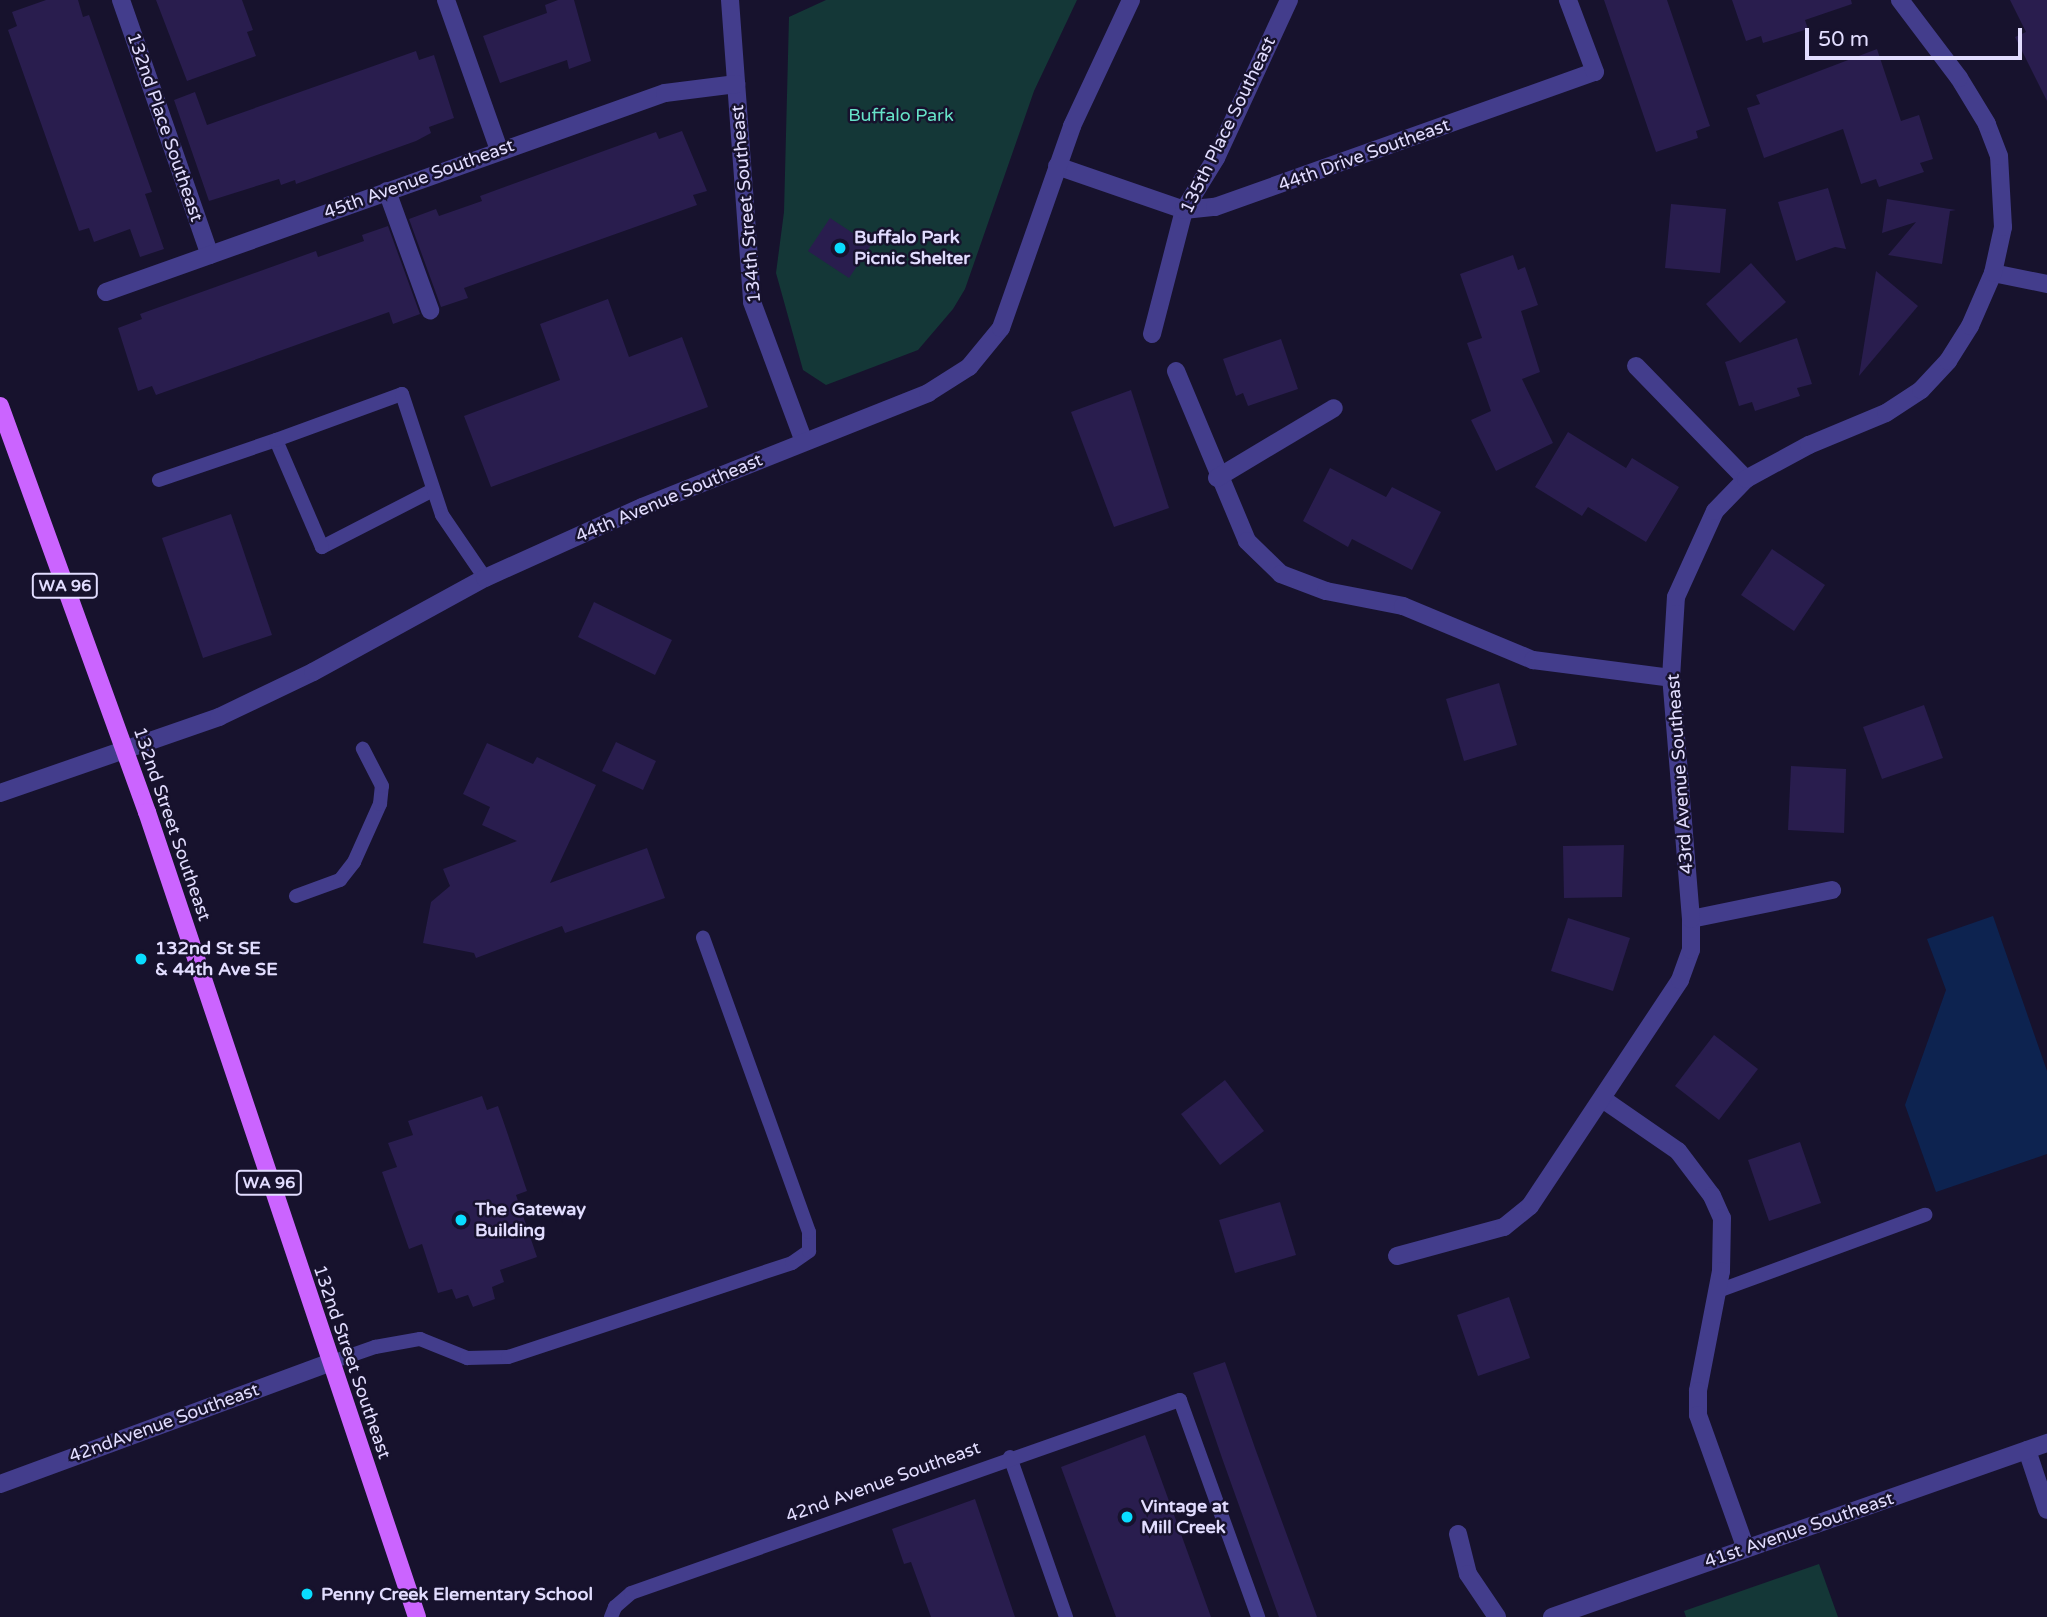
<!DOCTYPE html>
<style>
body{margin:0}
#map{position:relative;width:2047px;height:1617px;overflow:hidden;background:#17122d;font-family:"Varela Round",sans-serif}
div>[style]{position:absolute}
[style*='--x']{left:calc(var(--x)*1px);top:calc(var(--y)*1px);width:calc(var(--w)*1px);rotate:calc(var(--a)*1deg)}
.green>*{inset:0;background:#143737}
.water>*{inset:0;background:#0d2350}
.building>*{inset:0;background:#291d4e}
.service>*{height:14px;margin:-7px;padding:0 7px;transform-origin:7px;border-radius:7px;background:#433d8c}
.minor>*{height:18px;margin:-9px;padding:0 9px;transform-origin:9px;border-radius:9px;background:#433d8c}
.primary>*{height:18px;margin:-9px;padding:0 9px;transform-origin:9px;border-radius:9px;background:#cb64ff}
.dots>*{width:19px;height:19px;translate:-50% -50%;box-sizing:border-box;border:4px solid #17122d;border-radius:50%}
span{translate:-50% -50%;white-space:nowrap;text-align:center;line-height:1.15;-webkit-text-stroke:5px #17122d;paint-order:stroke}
.shield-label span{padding:2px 5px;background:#17122d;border:2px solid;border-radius:5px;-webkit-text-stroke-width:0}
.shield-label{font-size:16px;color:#e2ddff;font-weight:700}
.park-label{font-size:18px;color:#66e2c8}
.street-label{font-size:18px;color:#e2ddff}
.poi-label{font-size:18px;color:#e2ddff;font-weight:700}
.left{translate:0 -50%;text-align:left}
.scale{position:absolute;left:1805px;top:28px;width:217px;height:32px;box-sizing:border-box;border:4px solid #e2ddff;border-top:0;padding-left:9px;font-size:21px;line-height:24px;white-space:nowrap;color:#e2ddff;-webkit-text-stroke:5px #17122d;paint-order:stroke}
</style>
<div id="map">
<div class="green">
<i style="clip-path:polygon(826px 0,1077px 0,1034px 91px,965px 289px,953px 309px,918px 350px,826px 385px,803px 370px,776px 273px,784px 212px,789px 17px)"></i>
<i style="clip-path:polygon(1819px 1564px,1838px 1617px,1686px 1617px,1684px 1611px)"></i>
</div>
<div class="water">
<i style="clip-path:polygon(1993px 916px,2047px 1071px,2047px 1154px,1936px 1192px,1905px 1105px,1946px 990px,1927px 939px)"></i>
</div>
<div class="building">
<i style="clip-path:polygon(46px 0,78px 0,83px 17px,89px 15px,152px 192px,145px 194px,164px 249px,140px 257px,130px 229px,94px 242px,89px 228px,79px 231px,8px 30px,17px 26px,12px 12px)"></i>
<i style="clip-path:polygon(156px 0,242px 0,253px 30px,247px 32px,256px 56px,187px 81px)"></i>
<i style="clip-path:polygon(558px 0,574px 0,591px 61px,569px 69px,567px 60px,500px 83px,483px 36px,547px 13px,545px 5px)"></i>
<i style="clip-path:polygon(1604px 0,1667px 0,1710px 126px,1696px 131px,1698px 138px,1656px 152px)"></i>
<i style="clip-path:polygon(1732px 0,1851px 0,1852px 4px,1805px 20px,1808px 29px,1763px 43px,1761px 36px,1746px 41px)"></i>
<i style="clip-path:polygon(2010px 0,2047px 0,2047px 101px,2015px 37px,2026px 32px)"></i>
<i style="clip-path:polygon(1877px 49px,1901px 121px,1919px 115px,1933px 159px,1920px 163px,1924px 172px,1879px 187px,1876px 179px,1861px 184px,1843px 129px,1764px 158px,1747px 108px,1760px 104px,1756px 95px)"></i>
<i style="clip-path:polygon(416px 51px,419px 60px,434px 55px,454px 118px,429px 127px,431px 133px,416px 141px,296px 184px,295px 180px,281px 185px,279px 179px,209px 201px,174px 100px,195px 92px,207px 125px)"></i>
<i style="clip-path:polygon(682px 131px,707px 191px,693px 195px,697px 205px,464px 288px,468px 298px,441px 307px,409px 219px,436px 209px,439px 216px,482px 201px,480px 196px,656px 132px,659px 139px)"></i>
<i style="clip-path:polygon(1828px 188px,1846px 249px,1835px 247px,1796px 261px,1778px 202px)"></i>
<i style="clip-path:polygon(1887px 199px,1956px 210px,1950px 211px,1942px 264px,1888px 255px,1916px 222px,1882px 233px)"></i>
<i style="clip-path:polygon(1671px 204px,1726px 209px,1720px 273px,1665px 268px)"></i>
<i style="clip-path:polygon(830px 218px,871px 245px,849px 278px,808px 251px)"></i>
<i style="clip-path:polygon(388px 226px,420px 314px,393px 324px,389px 312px,156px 395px,152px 386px,138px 391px,118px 328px,142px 319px,140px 314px,316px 251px,318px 257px,364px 241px,362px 235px)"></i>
<i style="clip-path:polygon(1513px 255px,1518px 270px,1525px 267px,1538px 305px,1521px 311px,1540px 372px,1522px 379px,1553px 443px,1496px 471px,1471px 420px,1491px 411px,1467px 343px,1482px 338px,1460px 274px)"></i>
<i style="clip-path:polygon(1751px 263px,1786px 302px,1740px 343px,1706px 304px)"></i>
<i style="clip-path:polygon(1876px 271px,1918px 306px,1859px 376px)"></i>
<i style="clip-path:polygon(608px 299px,629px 357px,682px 337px,708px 407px,491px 487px,464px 416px,560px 380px,540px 324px)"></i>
<i style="clip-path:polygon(1797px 338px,1812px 384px,1797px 388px,1800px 396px,1755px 411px,1752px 402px,1739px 406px,1725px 362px)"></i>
<i style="clip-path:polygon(1281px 339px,1298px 389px,1248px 406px,1243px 393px,1236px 396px,1223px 359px)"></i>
<i style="clip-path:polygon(1131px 390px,1169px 508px,1114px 527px,1071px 412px)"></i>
<i style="clip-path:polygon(1568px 432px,1626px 468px,1632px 458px,1679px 487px,1646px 542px,1588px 507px,1582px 516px,1535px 487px)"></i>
<i style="clip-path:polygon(1330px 468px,1386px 497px,1392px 487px,1441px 512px,1412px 570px,1352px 539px,1348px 547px,1303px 521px)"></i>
<i style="clip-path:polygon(231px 514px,272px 635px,203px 658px,162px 538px)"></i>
<i style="clip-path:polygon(1772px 549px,1825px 585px,1794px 631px,1741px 595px)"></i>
<i style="clip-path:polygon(594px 602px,672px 640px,655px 675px,578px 637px)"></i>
<i style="clip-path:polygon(1499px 683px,1517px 745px,1464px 761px,1446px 699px)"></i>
<i style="clip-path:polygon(1924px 705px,1943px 758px,1882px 779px,1863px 727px)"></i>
<i style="clip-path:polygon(616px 742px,656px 761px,643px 790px,602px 771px)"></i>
<i style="clip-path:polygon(487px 743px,533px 764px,537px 757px,596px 785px,550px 883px,647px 848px,665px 898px,565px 933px,562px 926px,476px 958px,474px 953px,423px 943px,431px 902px,450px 886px,443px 869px,517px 841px,482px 825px,490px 807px,463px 794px)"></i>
<i style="clip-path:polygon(1791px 766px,1846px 769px,1844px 833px,1788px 830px)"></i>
<i style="clip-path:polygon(1624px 845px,1622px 897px,1564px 898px,1563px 846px)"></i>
<i style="clip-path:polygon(1568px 918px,1630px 938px,1613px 991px,1551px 971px)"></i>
<i style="clip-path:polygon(1714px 1035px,1758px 1069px,1719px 1120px,1675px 1086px)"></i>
<i style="clip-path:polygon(1225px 1080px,1264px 1131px,1220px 1165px,1181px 1114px)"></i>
<i style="clip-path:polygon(482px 1096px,487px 1110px,498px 1106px,506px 1129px,527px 1191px,516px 1195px,537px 1257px,500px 1270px,504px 1282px,492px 1287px,495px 1299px,473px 1307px,468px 1295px,456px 1299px,452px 1289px,438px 1293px,422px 1244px,409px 1249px,382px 1172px,397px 1167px,388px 1143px,413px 1135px,408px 1121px)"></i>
<i style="clip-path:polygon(1800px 1142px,1821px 1203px,1769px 1221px,1748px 1160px)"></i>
<i style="clip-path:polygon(1280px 1202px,1296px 1255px,1235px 1273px,1219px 1220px)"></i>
<i style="clip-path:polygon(1509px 1297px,1530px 1358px,1478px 1376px,1457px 1315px)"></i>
<i style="clip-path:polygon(1225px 1362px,1255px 1448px,1317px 1617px,1279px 1617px,1222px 1458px,1193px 1373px)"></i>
<i style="clip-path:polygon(1145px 1435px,1193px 1567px,1211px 1617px,1116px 1617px,1061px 1467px)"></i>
<i style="clip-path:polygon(975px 1499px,1015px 1617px,931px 1617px,911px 1562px,904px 1564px,892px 1529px)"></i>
</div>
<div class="service">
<i style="--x:159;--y:480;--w:124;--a:-18.9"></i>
<i style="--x:433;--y:490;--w:125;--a:152.8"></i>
<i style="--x:322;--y:547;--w:116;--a:-113.3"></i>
<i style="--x:276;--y:440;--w:134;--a:-20.1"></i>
<i style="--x:402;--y:394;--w:127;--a:71.7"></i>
<i style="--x:442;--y:515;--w:76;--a:55.7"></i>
<i style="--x:296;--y:896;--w:47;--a:-20"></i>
<i style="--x:340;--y:880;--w:23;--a:-52"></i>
<i style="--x:354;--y:862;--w:64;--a:-65.9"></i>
<i style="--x:380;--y:804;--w:18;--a:-84"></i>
<i style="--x:382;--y:786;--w:42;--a:-117.2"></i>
<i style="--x:1718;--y:1291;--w:221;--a:-20.2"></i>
<i style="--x:329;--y:1363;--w:49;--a:-19.2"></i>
<i style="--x:375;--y:1347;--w:46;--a:-10.1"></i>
<i style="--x:420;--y:1339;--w:51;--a:22"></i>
<i style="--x:467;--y:1358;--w:41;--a:-1.4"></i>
<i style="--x:508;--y:1357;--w:299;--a:-18.3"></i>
<i style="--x:792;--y:1263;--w:21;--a:-35"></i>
<i style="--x:809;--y:1251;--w:19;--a:-90"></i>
<i style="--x:809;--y:1232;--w:313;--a:-109.8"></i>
<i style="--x:1010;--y:1457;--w:170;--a:70.7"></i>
<i style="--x:611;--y:1617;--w:11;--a:-68"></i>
<i style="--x:615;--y:1607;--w:21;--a:-41"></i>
<i style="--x:631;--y:1593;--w:582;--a:-19.37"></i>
<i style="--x:1180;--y:1400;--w:231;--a:70.2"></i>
</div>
<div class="minor">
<i style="--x:121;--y:0;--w:270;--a:70.8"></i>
<i style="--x:446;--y:0;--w:159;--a:70.5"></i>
<i style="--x:730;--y:0;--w:303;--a:85.8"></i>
<i style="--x:752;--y:302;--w:149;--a:69.6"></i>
<i style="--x:1057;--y:166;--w:134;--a:19.1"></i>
<i style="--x:1184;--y:210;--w:31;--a:-6"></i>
<i style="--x:1215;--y:207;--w:403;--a:-19.6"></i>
<i style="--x:1595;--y:72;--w:77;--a:-110.6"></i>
<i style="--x:387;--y:191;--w:127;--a:70.1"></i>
<i style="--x:1993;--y:273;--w:55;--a:11.5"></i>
<i style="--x:106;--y:292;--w:593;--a:-19.6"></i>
<i style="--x:665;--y:93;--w:72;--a:-7.2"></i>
<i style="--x:1152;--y:334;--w:128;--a:-75.5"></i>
<i style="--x:1184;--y:210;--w:61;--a:-58.4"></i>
<i style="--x:1216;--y:158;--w:174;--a:-65.2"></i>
<i style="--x:1636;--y:366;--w:158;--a:45.8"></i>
<i style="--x:1176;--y:371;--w:184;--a:67.3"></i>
<i style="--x:1247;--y:541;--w:47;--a:44.1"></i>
<i style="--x:1281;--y:574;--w:48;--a:20.7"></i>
<i style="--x:1326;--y:591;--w:78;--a:11"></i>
<i style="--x:1403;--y:606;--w:141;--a:22.6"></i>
<i style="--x:1533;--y:660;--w:139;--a:7.4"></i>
<i style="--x:1217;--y:478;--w:136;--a:-30.9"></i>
<i style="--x:0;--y:793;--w:232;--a:-19.1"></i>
<i style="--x:219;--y:717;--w:104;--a:-25.6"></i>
<i style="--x:313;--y:672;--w:196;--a:-28.7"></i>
<i style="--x:485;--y:578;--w:172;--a:-24.3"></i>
<i style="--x:642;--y:507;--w:308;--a:-21.7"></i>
<i style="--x:928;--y:393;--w:49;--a:-32.4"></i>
<i style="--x:969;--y:367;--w:50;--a:-50.6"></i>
<i style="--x:1001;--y:328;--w:214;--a:-70.6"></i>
<i style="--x:1072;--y:126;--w:139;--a:-64.9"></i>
<i style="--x:1691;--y:919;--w:144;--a:-11.6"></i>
<i style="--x:1604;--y:1100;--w:90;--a:34.6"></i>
<i style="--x:1678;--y:1151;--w:56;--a:52.9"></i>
<i style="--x:1712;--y:1196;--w:24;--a:66"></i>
<i style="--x:1722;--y:1218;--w:53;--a:91.1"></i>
<i style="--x:1721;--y:1271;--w:122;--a:100.9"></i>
<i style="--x:1698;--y:1391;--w:24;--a:90"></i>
<i style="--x:1698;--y:1415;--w:142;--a:70.3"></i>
<i style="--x:1397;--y:1256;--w:111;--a:-15.2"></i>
<i style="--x:1504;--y:1227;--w:33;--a:-39"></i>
<i style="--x:1530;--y:1206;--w:271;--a:-56.4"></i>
<i style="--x:1680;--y:980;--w:32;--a:-70"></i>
<i style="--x:1691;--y:950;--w:31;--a:-90"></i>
<i style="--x:1691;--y:919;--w:242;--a:-94.7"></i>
<i style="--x:1671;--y:678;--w:81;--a:-86.5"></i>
<i style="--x:1676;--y:597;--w:94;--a:-65.6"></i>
<i style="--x:1715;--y:511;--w:45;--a:-45.9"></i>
<i style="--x:1746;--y:479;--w:72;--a:-28.4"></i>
<i style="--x:1809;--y:445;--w:83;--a:-22.6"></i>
<i style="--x:1886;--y:413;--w:42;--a:-33.3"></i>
<i style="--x:1921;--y:390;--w:40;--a:-47"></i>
<i style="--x:1948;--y:361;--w:41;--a:-57.8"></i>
<i style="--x:1970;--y:326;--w:58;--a:-66.5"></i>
<i style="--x:1993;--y:273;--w:47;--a:-77.7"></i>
<i style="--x:2003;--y:227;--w:71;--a:-93.2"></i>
<i style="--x:1999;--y:156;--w:34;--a:-111"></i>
<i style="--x:1987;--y:124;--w:54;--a:-121.3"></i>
<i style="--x:1959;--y:78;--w:98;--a:-127.1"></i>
<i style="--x:2027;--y:1450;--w:63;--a:71.6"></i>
<i style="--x:0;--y:1484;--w:351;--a:-20.2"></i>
<i style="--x:1458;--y:1534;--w:41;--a:76"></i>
<i style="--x:1468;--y:1574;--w:52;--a:56"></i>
<i style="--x:1552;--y:1617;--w:525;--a:-19.37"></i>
</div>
<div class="primary">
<i style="--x:0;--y:406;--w:432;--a:70.1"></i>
<i style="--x:147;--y:812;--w:849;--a:71.46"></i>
</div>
<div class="dots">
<i style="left:840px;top:248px;background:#09ddff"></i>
<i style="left:141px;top:959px;background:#09ddff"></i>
<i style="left:461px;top:1220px;background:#09ddff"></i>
<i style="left:1127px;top:1517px;background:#09ddff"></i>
<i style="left:307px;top:1594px;background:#09ddff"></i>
</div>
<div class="shield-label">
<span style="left:65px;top:586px">WA 96</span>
<span style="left:269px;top:1183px">WA 96</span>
</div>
<div class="park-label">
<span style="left:901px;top:115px">Buffalo Park</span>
</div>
<div class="street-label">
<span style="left:1228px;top:125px;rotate:-64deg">135th Place Southeast</span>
<span style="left:165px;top:127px;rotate:71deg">132nd Place Southeast</span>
<span style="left:1364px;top:155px;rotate:-20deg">44th Drive Southeast</span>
<span style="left:419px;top:179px;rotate:-20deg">45th Avenue Southeast</span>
<span style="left:746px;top:204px;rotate:-95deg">134th Street Southeast</span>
<span style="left:669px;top:498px;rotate:-23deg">44th Avenue Southeast</span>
<span style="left:1680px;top:774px;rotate:-94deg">43rd Avenue Southeast</span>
<span style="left:172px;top:824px;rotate:71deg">132nd Street Southeast</span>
<span style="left:352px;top:1362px;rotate:71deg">132nd Street Southeast</span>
<span style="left:164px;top:1423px;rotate:-20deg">42ndAvenue Southeast</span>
<span style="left:883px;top:1482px;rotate:-20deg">42nd Avenue Southeast</span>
<span style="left:1799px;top:1530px;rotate:-19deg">41st Avenue Southeast</span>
</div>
<div class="poi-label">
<span class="left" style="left:854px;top:248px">Buffalo Park<br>Picnic Shelter</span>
<span class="left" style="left:155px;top:959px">132nd St SE<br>&amp; 44th Ave SE</span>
<span class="left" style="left:475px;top:1220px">The Gateway<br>Building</span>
<span class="left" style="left:1141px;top:1517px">Vintage at<br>Mill Creek</span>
<span class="left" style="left:321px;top:1594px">Penny Creek Elementary School</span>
</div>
<div class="scale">50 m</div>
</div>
